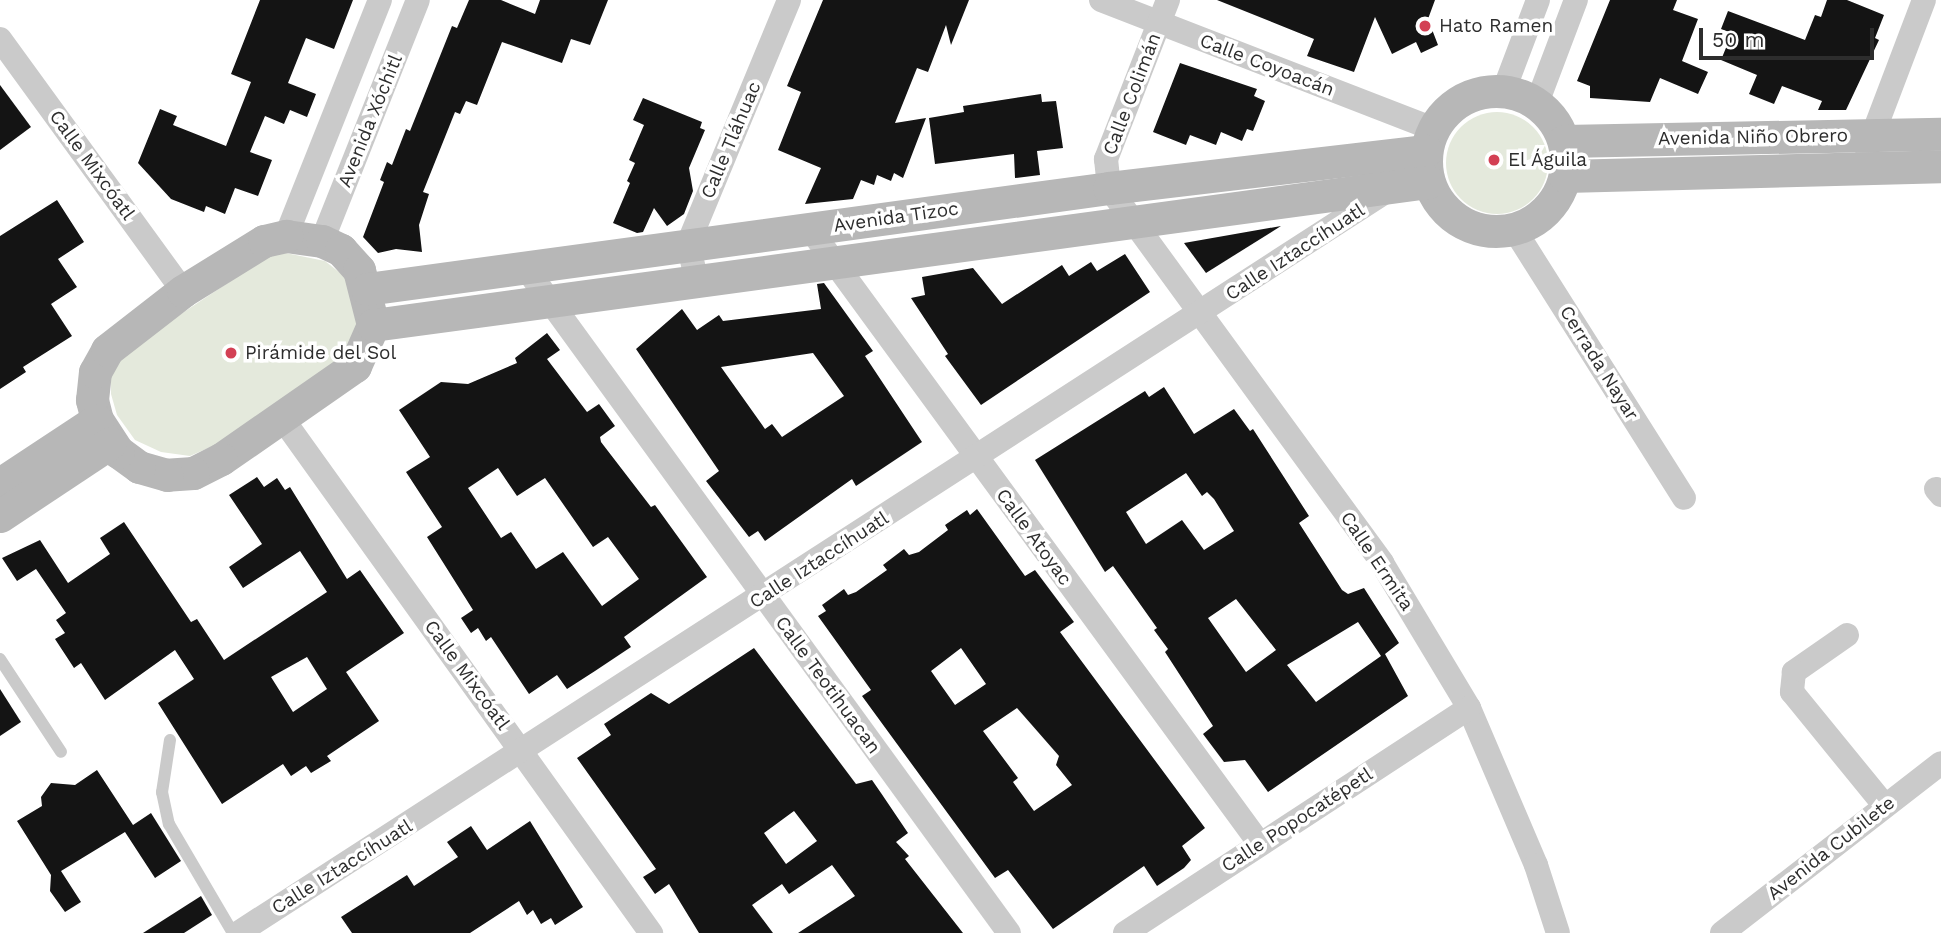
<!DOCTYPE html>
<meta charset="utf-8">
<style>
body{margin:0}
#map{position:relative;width:1941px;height:933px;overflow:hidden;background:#fff;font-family:"Work Sans",sans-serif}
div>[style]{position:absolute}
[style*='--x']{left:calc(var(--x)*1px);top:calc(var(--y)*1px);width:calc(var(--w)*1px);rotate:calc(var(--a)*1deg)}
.green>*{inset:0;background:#e4e9dc}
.round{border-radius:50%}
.building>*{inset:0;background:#141414}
.lane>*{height:12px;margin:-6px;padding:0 6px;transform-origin:6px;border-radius:6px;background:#cacaca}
.street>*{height:24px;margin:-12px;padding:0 12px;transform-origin:12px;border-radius:12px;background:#cacaca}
.secondary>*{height:33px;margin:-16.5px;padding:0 16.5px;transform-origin:16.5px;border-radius:16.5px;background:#b7b7b7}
.secondary>.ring{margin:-16.5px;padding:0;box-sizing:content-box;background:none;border:33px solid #b7b7b7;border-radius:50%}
.dots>*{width:19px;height:19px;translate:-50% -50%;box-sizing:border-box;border:4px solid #fff;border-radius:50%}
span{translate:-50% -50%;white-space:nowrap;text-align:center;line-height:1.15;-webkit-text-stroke:7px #fff;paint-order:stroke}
.poi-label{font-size:19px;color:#2d2d2d}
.left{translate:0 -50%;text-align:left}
.street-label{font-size:19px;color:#2d2d2d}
.scale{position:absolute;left:1699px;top:28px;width:175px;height:32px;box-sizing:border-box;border:4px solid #2d2d2d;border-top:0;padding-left:9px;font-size:21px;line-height:24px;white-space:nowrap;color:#2d2d2d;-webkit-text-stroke:5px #fff;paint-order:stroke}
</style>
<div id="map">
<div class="green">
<i class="round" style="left:1446px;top:112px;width:102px;height:102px"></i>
<i style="clip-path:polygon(276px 251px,325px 261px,349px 280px,362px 325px,346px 356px,215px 445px,190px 456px,161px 452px,135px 440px,117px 415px,111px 394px,111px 373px,128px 349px)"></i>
</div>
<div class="building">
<i style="clip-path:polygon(260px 0,353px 0,334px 49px,306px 38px,288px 83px,316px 94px,307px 117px,290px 110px,284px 124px,265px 116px,250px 152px,272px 160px,258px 196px,235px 188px,225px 214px,206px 206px,204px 212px,171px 199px,138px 163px,160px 109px,177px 116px,173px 125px,226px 146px,251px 82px,231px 74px)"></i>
<i style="clip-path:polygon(469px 0,501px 0,535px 14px,540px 0,608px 0,590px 45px,571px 39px,562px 63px,502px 42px,477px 105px,466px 101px,460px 114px,455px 112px,423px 192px,429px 194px,419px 225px,422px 252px,396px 249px,378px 253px,363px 237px,384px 182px,380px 180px,387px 162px,392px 165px,406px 129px,410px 131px,452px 26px,457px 28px)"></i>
<i style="clip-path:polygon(823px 0,969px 0,951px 45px,946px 25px,928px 72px,917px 68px,895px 123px,926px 118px,903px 178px,894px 173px,891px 181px,877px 175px,874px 185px,861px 180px,853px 199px,805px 204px,821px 168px,778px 150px,801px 92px,787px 86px)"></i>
<i style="clip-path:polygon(1217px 0,1435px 0,1428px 19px,1438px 45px,1421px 53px,1416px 42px,1392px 54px,1375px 17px,1354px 72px,1307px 56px,1314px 39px)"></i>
<i style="clip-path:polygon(1610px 0,1677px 0,1673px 10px,1698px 19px,1682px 61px,1708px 72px,1698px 94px,1660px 78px,1650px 102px,1590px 98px,1590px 86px,1577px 81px)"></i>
<i style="clip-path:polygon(1827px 0,1847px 0,1884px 15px,1875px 38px,1879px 40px,1846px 110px,1818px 110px,1822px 101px,1782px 86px,1774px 104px,1749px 94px,1757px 75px,1721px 60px,1732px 33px,1721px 29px,1728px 11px,1805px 40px,1815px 15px,1821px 17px)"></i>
<i style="clip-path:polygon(1180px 63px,1257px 89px,1254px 96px,1265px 101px,1253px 131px,1247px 129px,1242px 141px,1221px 132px,1216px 145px,1190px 135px,1186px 145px,1153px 132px)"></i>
<i style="clip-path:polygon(0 85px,31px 127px,0 150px)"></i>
<i style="clip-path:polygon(1041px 94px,1042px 102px,1056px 101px,1063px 148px,1037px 151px,1040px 175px,1015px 178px,1014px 154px,935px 164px,929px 118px,964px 112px,963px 106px)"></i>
<i style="clip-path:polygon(643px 98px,702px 122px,700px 128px,705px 130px,689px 168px,693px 191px,684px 214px,667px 226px,654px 208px,643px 232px,637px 233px,613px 223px,630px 183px,627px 181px,635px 163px,629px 160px,644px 125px,633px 120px)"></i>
<i style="clip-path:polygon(57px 200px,84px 242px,58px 259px,77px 287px,51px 304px,72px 336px,23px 367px,26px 372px,0 389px,0 236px)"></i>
<i style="clip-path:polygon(1281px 226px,1206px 273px,1184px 243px)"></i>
<i style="clip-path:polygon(1125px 254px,1150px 292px,981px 405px,945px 356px,948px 354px,911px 298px,925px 295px,922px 277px,973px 268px,1002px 304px,1062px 265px,1069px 276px,1091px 262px,1097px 271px)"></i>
<i style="clip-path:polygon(evenodd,824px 283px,873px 351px,865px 356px,922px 442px,856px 486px,852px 479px,765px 541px,758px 531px,749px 537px,706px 481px,719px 471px,636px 349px,682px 309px,697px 330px,719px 315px,723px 321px,821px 309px,817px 284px,824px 283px,813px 353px,844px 396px,782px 437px,772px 424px,765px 429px,721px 367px,813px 353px)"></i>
<i style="clip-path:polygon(evenodd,547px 333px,560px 350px,547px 359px,587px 412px,599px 404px,615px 426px,600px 437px,601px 442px,651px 507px,655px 505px,707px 577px,624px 637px,631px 647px,595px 671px,567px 689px,557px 675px,529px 694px,491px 637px,486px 641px,478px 628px,471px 633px,461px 618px,473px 610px,427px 537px,442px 527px,406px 472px,430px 457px,399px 410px,441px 382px,468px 384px,517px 363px,515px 358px,547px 333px,498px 468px,517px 496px,545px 478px,593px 547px,608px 537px,639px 579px,602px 606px,563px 552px,536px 569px,511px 532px,501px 538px,468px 488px,498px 468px)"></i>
<i style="clip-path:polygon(evenodd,1164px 387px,1194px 434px,1234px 409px,1250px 431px,1253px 429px,1309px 516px,1299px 523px,1342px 590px,1348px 594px,1364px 588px,1399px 643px,1385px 654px,1408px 696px,1268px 792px,1245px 760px,1224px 762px,1203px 734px,1213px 726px,1165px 652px,1168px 649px,1154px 630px,1157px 628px,1113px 566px,1105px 572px,1035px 460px,1145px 391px,1149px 397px,1164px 387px,1186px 473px,1202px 496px,1207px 492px,1214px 499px,1234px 531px,1204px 550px,1182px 520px,1146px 544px,1126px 512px,1186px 473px,1164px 387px,1236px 599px,1276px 650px,1246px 672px,1208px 618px,1236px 599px,1164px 387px,1358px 622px,1381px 656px,1316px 702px,1287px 665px,1358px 622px)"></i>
<i style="clip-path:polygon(evenodd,257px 477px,264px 487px,277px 478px,285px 490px,290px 487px,347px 579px,360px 570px,404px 633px,346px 672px,379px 721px,327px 756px,331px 761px,311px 773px,306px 766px,291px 776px,283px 764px,222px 804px,158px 703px,194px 679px,175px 650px,105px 700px,81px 663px,74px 668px,55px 639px,65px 633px,56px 620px,66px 613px,36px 569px,17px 581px,2px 558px,40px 540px,68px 583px,110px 554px,100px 538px,124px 522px,191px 622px,197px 619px,224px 660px,327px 592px,300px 551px,243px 588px,229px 567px,262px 544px,229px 495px,257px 477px,307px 657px,327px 689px,293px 712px,271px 677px,307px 657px)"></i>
<i style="clip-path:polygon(evenodd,977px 509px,1025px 576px,1035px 570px,1074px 622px,1060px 632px,1205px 828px,1182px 846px,1191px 860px,1184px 868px,1157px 886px,1144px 866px,1053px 929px,1008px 870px,995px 878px,862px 696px,871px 690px,818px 616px,826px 611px,822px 605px,844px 589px,848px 595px,856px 592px,887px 570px,883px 565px,904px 549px,909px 555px,919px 552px,948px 530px,945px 525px,967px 510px,970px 515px,977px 509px,961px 648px,986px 684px,955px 705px,931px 671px,961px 648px,977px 509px,1017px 708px,1059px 756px,1056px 765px,1072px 785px,1034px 811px,1013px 782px,1018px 778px,983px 731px,1017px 708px)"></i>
<i style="clip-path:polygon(evenodd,754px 648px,856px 784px,872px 780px,881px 793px,908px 833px,896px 842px,909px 856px,905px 859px,963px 933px,798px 933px,855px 896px,832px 865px,789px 894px,782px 884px,752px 905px,773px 933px,699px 933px,669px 884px,655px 894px,643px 877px,656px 869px,577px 758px,611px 735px,604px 724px,651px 693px,669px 704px,754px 648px,794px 811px,817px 841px,786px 864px,764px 833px,794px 811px)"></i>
<i style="clip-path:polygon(0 689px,21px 722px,0 736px)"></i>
<i style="clip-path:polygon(97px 770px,133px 825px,151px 813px,181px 861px,155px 878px,125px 832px,61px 871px,81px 902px,65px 912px,50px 891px,51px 875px,17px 821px,42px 806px,41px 797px,51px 783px,75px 785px)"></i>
<i style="clip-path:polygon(530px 821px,583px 907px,555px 925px,551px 918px,541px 924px,533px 910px,527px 915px,519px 901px,470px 933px,352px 933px,341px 917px,407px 875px,414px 886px,458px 857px,447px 842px,471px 826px,487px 850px)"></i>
<i style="clip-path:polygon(201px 896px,212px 915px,184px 933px,143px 933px)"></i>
</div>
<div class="lane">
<i style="--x:0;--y:659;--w:111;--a:56.7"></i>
<i style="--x:170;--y:740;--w:53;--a:98.7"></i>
<i style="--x:162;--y:792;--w:33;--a:78"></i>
<i style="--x:169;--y:824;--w:126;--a:59.6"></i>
</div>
<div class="street">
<i style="--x:1101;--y:0;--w:356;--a:21.2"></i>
<i style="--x:1168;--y:0;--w:171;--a:111.3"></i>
<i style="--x:1106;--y:159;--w:29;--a:84"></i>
<i style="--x:1109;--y:188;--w:464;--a:53.9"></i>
<i style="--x:1382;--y:563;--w:169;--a:59"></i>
<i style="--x:1469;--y:708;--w:171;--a:66.9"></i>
<i style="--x:1536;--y:865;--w:71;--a:72.1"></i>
<i style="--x:0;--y:39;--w:311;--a:54"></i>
<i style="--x:1504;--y:90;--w:96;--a:-69.3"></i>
<i style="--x:1537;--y:103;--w:110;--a:-69.3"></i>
<i style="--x:1867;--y:150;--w:160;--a:-69.2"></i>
<i style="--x:810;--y:229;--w:762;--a:53.81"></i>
<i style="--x:1514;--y:229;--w:318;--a:57.7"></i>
<i style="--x:286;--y:236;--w:254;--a:-68.3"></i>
<i style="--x:322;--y:241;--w:259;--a:-68.3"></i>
<i style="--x:525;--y:267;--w:823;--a:53.99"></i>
<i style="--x:697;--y:282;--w:39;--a:-103"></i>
<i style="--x:688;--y:244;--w:264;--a:-67.5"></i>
<i style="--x:282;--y:418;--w:634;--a:54.38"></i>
<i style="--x:1936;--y:489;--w:8;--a:50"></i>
<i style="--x:1847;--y:635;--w:65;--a:145.1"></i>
<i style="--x:1794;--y:672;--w:20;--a:96"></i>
<i style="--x:1792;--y:692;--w:147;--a:50.8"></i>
<i style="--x:238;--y:933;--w:1371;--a:-32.86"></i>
<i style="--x:1125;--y:933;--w:411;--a:-33.2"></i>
<i style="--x:1722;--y:933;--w:277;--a:-37.8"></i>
</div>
<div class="secondary">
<i class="ring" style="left:1426px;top:91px;width:107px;height:107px"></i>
<i style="--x:1564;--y:141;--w:377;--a:-1.1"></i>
<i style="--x:1565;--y:176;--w:376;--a:-1.5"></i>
<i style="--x:286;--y:236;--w:36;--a:8"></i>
<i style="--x:322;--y:241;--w:21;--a:25"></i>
<i style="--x:341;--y:250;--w:27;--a:48"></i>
<i style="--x:359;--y:270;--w:57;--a:75.7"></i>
<i style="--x:373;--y:325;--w:45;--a:113.7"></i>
<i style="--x:355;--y:366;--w:163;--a:145.2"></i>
<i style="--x:221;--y:459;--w:31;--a:153"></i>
<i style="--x:193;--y:473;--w:26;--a:176"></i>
<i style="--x:167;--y:475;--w:29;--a:-164"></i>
<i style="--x:139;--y:467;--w:26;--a:-144"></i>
<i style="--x:118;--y:452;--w:38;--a:-123"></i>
<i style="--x:97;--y:420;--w:21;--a:-104"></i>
<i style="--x:92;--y:400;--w:28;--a:-84"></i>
<i style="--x:95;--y:372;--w:25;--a:-61"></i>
<i style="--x:107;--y:350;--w:96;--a:-37.8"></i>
<i style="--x:183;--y:291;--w:95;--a:-31.7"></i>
<i style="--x:264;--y:241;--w:23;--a:-13"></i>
<i style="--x:367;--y:289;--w:749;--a:-7.75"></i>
<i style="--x:1109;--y:188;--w:319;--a:-6.7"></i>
<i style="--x:373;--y:325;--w:1065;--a:-7.72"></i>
<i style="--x:0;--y:484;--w:116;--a:-33.4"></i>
<i style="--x:0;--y:516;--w:132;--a:-33.6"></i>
</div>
<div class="dots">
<i style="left:1425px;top:26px;background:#d34054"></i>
<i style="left:1494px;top:160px;background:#d34054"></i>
<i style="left:231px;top:353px;background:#d34054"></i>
</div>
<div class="poi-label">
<span class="left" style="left:1439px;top:26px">Hato Ramen</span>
<span class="left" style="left:1508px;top:160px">El Águila</span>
<span class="left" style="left:245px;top:353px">Pirámide del Sol</span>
</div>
<div class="street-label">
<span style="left:1267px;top:65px;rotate:21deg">Calle Coyoacán</span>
<span style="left:1132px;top:94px;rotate:-69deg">Calle Colimán</span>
<span style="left:370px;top:121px;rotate:-68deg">Avenida Xóchitl</span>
<span style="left:1753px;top:137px;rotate:-1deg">Avenida Niño Obrero</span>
<span style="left:731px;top:140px;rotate:-67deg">Calle Tláhuac</span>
<span style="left:92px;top:165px;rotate:54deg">Calle Mixcóatl</span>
<span style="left:896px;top:217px;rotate:-8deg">Avenida Tizoc</span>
<span style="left:1295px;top:252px;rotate:-33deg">Calle Iztaccíhuatl</span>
<span style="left:1599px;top:363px;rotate:58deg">Cerrada Nayar</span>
<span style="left:1034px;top:537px;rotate:54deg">Calle Atoyac</span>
<span style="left:819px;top:560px;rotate:-33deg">Calle Iztaccíhuatl</span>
<span style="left:1377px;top:561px;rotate:56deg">Calle Ermita</span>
<span style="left:467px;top:675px;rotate:54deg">Calle Mixcóatl</span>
<span style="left:828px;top:685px;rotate:54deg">Calle Teotihuacan</span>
<span style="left:1297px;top:820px;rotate:-33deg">Calle Popocatépetl</span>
<span style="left:1831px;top:848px;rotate:-38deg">Avenida Cubilete</span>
<span style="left:342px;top:867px;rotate:-32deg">Calle Iztaccíhuatl</span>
</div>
<div class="scale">50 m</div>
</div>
